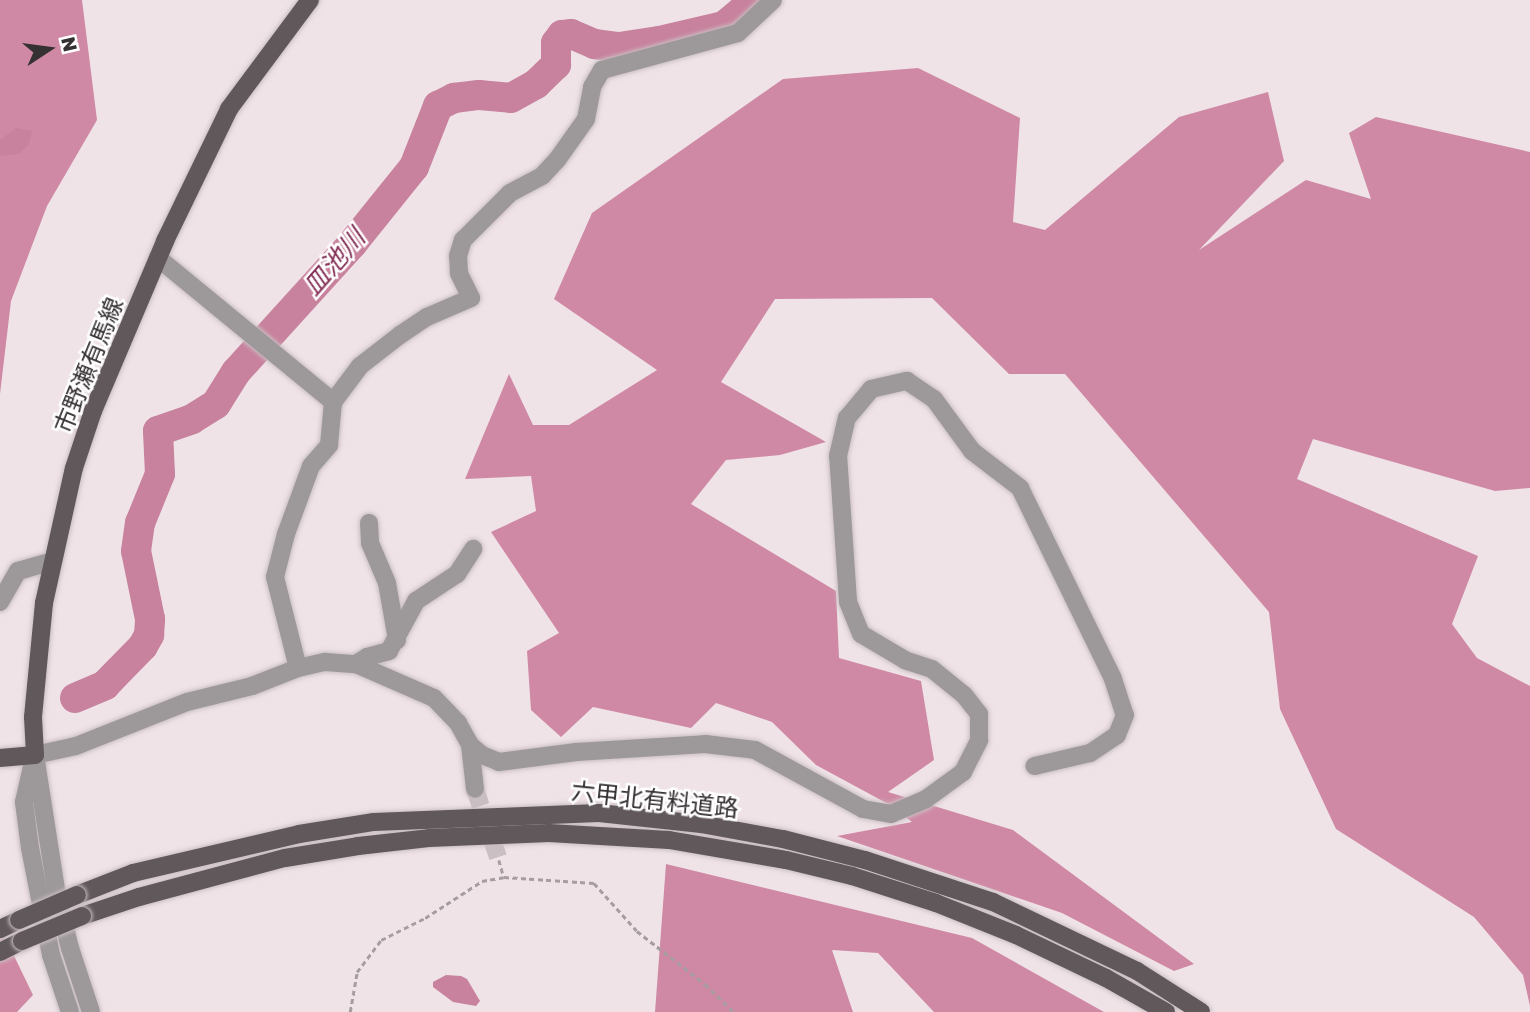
<!DOCTYPE html>
<meta charset="utf-8">
<style>
body{margin:0}
#map{position:relative;width:1530px;height:1012px;overflow:hidden;background:#efe3e7;font-family:"Golos Text","Noto Sans JP",sans-serif}
div>[style]{position:absolute}
[style*='--x']{left:calc(var(--x)*1px);top:calc(var(--y)*1px);width:calc(var(--w)*1px);rotate:calc(var(--a)*1deg)}
.forest>*{inset:0;background:#d089a4}
.water>*{inset:0;background:#c8829d}
.river>*{height:30px;margin:-15px;padding:0 15px;transform-origin:15px;border-radius:15px;background:#c8829d}
.minor-tunnel>*{height:18px;margin-top:-9px;transform-origin:0;background:repeating-linear-gradient(90deg,#cabfc3 0 18px,transparent 0 27px)}
.path>*{height:2.5px;margin-top:-1.25px;transform-origin:0;background:repeating-linear-gradient(90deg,#a69da0 0 5px,transparent 0 8.5px)}
.roads{filter:drop-shadow(0 0 2px #cabfc3) drop-shadow(0 0 2px #cabfc3)}
.minor>*{height:18px;margin:-9px;padding:0 9px;transform-origin:9px;border-radius:9px;background:#9d989a}
.major>*{height:18px;margin:-9px;padding:0 9px;transform-origin:9px;border-radius:9px;background:#60585b}
.bridges{filter:drop-shadow(0 0 2px #cabfc3) drop-shadow(0 0 2px #cabfc3)}
.major-bridge>*{height:18px;margin:-9px;padding:0 9px;transform-origin:9px;border-radius:9px;background:#60585b}
span{translate:-50% -50%;white-space:nowrap;text-align:center;line-height:1.15;-webkit-text-stroke:5px #fff;paint-order:stroke}
.street-label{font-size:24px;color:#353032}
.water-label{font-size:26px;color:#842f56;font-style:italic}
.north{position:absolute;left:14px;top:14px;width:70px;height:70px;-webkit-text-stroke:5px #fff;paint-order:stroke;rotate:77deg;font-size:19px;font-weight:700;line-height:28px;text-align:center;color:#353032}
.north::after{content:'';display:block;margin:auto;width:24px;height:32px;background:#353032;clip-path:polygon(50% 0,100% 100%,50% 72%,0 100%)}
</style>
<div id="map">
<div class="forest">
<i style="clip-path:polygon(0 0,82px 0,97px 120px,47px 206px,11px 301px,0 394px)"></i>
<i style="clip-path:polygon(918px 68px,1020px 118px,1013px 222px,1045px 230px,1179px 117px,1268px 92px,1284px 161px,1199px 250px,1306px 180px,1371px 199px,1349px 133px,1376px 117px,1530px 152px,1530px 488px,1495px 491px,1313px 439px,1297px 479px,1478px 556px,1452px 624px,1477px 658px,1530px 686px,1530px 1006px,1523px 975px,1474px 917px,1336px 829px,1280px 709px,1269px 612px,1065px 374px,1009px 374px,932px 298px,775px 299px,721px 382px,826px 442px,780px 455px,726px 460px,691px 504px,836px 591px,839px 658px,921px 681px,934px 760px,888px 792px,1013px 830px,1194px 964px,1174px 971px,1062px 913px,837px 836px,912px 822px,890px 805px,816px 765px,772px 722px,716px 703px,691px 728px,593px 707px,561px 737px,531px 710px,527px 651px,559px 633px,491px 532px,536px 511px,531px 476px,465px 479px,509px 374px,533px 425px,569px 425px,657px 370px,554px 299px,592px 213px,783px 79px)"></i>
<i style="clip-path:polygon(666px 864px,972px 938px,1104px 1012px,934px 1012px,878px 953px,832px 950px,853px 1012px,655px 1012px)"></i>
<i style="clip-path:polygon(0 927px,33px 995px,17px 1012px,0 1012px)"></i>
</div>
<div class="water">
<i style="clip-path:polygon(16px 128px,32px 131px,29px 144px,19px 154px,0 156px,0 140px)"></i>
<i style="clip-path:polygon(446px 975px,461px 976px,467px 979px,480px 1001px,476px 1006px,453px 1002px,433px 987px,433px 982px)"></i>
</div>
<div class="river">
<i style="--x:75;--y:698;--w:33;--a:-23"></i>
<i style="--x:105;--y:685;--w:54;--a:-45.7"></i>
<i style="--x:143;--y:646;--w:13;--a:-61"></i>
<i style="--x:149;--y:635;--w:16;--a:-86"></i>
<i style="--x:150;--y:619;--w:69;--a:-101.6"></i>
<i style="--x:136;--y:551;--w:28;--a:-82"></i>
<i style="--x:140;--y:523;--w:53;--a:-67.8"></i>
<i style="--x:160;--y:474;--w:43;--a:-92.7"></i>
<i style="--x:158;--y:431;--w:36;--a:-19"></i>
<i style="--x:192;--y:419;--w:28;--a:-32"></i>
<i style="--x:216;--y:404;--w:38;--a:-58"></i>
<i style="--x:236;--y:372;--w:173;--a:-47.8"></i>
<i style="--x:352;--y:244;--w:99;--a:-51.2"></i>
<i style="--x:414;--y:167;--w:66;--a:-68.5"></i>
<i style="--x:438;--y:106;--w:18;--a:-27"></i>
<i style="--x:454;--y:98;--w:25;--a:-7"></i>
<i style="--x:479;--y:95;--w:32;--a:5"></i>
<i style="--x:511;--y:98;--w:29;--a:-29"></i>
<i style="--x:536;--y:84;--w:28;--a:-44"></i>
<i style="--x:556;--y:65;--w:22;--a:-90"></i>
<i style="--x:556;--y:43;--w:10;--a:-53"></i>
<i style="--x:562;--y:35;--w:9;--a:-6"></i>
<i style="--x:571;--y:34;--w:25;--a:23"></i>
<i style="--x:594;--y:44;--w:25;--a:7"></i>
<i style="--x:619;--y:47;--w:40;--a:-8.5"></i>
<i style="--x:659;--y:41;--w:67;--a:-13"></i>
<i style="--x:724;--y:26;--w:40;--a:-40"></i>
</div>
<div class="minor-tunnel">
<i style="--x:475;--y:789;--w:75;--a:71.3"></i>
</div>
<div class="path">
<i style="--x:499;--y:860;--w:18;--a:74"></i>
<i style="--x:504;--y:877;--w:90;--a:3.8"></i>
<i style="--x:594;--y:883;--w:64;--a:48.1"></i>
<i style="--x:637;--y:931;--w:86;--a:37.9"></i>
<i style="--x:705;--y:984;--w:40;--a:44"></i>
<i style="--x:350;--y:1012;--w:41;--a:-80.1"></i>
<i style="--x:357;--y:972;--w:40;--a:-53"></i>
<i style="--x:381;--y:940;--w:49;--a:-26.6"></i>
<i style="--x:425;--y:918;--w:68;--a:-33"></i>
<i style="--x:482;--y:881;--w:22;--a:-10"></i>
</div>
<div class="roads">
<div class="minor">
<i style="--x:158;--y:258;--w:227;--a:39.4"></i>
<i style="--x:369;--y:523;--w:20;--a:87"></i>
<i style="--x:370;--y:543;--w:43;--a:67"></i>
<i style="--x:387;--y:583;--w:58;--a:80"></i>
<i style="--x:0;--y:602;--w:36;--a:-60"></i>
<i style="--x:18;--y:571;--w:36;--a:-16"></i>
<i style="--x:356;--y:664;--w:13;--a:-32"></i>
<i style="--x:367;--y:657;--w:23;--a:-15"></i>
<i style="--x:389;--y:651;--w:57;--a:-61.6"></i>
<i style="--x:416;--y:601;--w:49;--a:-33.4"></i>
<i style="--x:457;--y:574;--w:30;--a:-57"></i>
<i style="--x:298;--y:668;--w:94;--a:-104.2"></i>
<i style="--x:275;--y:577;--w:44;--a:-75.7"></i>
<i style="--x:286;--y:534;--w:72;--a:-69.8"></i>
<i style="--x:311;--y:466;--w:28;--a:-49"></i>
<i style="--x:329;--y:445;--w:43;--a:-84.7"></i>
<i style="--x:333;--y:402;--w:45;--a:-53.1"></i>
<i style="--x:360;--y:366;--w:51;--a:-37.8"></i>
<i style="--x:400;--y:335;--w:32;--a:-34"></i>
<i style="--x:427;--y:317;--w:48;--a:-23.4"></i>
<i style="--x:471;--y:298;--w:28;--a:-116"></i>
<i style="--x:459;--y:273;--w:17;--a:-93"></i>
<i style="--x:458;--y:256;--w:17;--a:-73"></i>
<i style="--x:463;--y:240;--w:66;--a:-45"></i>
<i style="--x:510;--y:193;--w:36;--a:-28"></i>
<i style="--x:542;--y:176;--w:22;--a:-47"></i>
<i style="--x:557;--y:160;--w:50;--a:-54.7"></i>
<i style="--x:586;--y:119;--w:33;--a:-79"></i>
<i style="--x:592;--y:87;--w:20;--a:-60"></i>
<i style="--x:602;--y:70;--w:141;--a:-15.2"></i>
<i style="--x:738;--y:33;--w:48;--a:-43.3"></i>
<i style="--x:470;--y:745;--w:16;--a:40"></i>
<i style="--x:482;--y:755;--w:18;--a:22"></i>
<i style="--x:499;--y:762;--w:78;--a:-7.4"></i>
<i style="--x:576;--y:752;--w:129;--a:-3.5"></i>
<i style="--x:705;--y:744;--w:50;--a:6.8"></i>
<i style="--x:755;--y:750;--w:123;--a:28.6"></i>
<i style="--x:863;--y:809;--w:28;--a:10"></i>
<i style="--x:891;--y:814;--w:38;--a:-23"></i>
<i style="--x:926;--y:799;--w:46;--a:-36.1"></i>
<i style="--x:963;--y:772;--w:36;--a:-63"></i>
<i style="--x:979;--y:740;--w:26;--a:-90"></i>
<i style="--x:979;--y:714;--w:24;--a:-128"></i>
<i style="--x:964;--y:695;--w:41;--a:-140.9"></i>
<i style="--x:932;--y:669;--w:28;--a:-162"></i>
<i style="--x:905;--y:660;--w:51;--a:-149.4"></i>
<i style="--x:861;--y:634;--w:35;--a:-112"></i>
<i style="--x:848;--y:601;--w:145;--a:-93.9"></i>
<i style="--x:838;--y:456;--w:39;--a:-77"></i>
<i style="--x:847;--y:418;--w:38;--a:-50"></i>
<i style="--x:871;--y:389;--w:37;--a:-13"></i>
<i style="--x:907;--y:381;--w:32;--a:34"></i>
<i style="--x:934;--y:399;--w:64;--a:53.8"></i>
<i style="--x:972;--y:451;--w:61;--a:37.6"></i>
<i style="--x:1020;--y:488;--w:212;--a:64"></i>
<i style="--x:1113;--y:679;--w:38;--a:72"></i>
<i style="--x:1125;--y:715;--w:22;--a:112"></i>
<i style="--x:1117;--y:735;--w:32;--a:146"></i>
<i style="--x:1090;--y:753;--w:57;--a:166.9"></i>
<i style="--x:35;--y:755;--w:42;--a:-12.4"></i>
<i style="--x:76;--y:746;--w:119;--a:-21.6"></i>
<i style="--x:187;--y:702;--w:67;--a:-13.8"></i>
<i style="--x:252;--y:686;--w:49;--a:-21.4"></i>
<i style="--x:298;--y:668;--w:28;--a:-13"></i>
<i style="--x:325;--y:662;--w:31;--a:4"></i>
<i style="--x:356;--y:664;--w:85;--a:23.6"></i>
<i style="--x:434;--y:698;--w:35;--a:46"></i>
<i style="--x:458;--y:723;--w:25;--a:61"></i>
<i style="--x:470;--y:745;--w:44;--a:83.5"></i>
<i style="--x:35;--y:755;--w:143;--a:81.1"></i>
<i style="--x:57;--y:896;--w:54;--a:76"></i>
<i style="--x:70;--y:948;--w:67;--a:71.8"></i>
<i style="--x:33;--y:762;--w:41;--a:102.7"></i>
<i style="--x:24;--y:802;--w:46;--a:82.6"></i>
<i style="--x:30;--y:848;--w:109;--a:78.9"></i>
<i style="--x:51;--y:955;--w:60;--a:71.6"></i>
</div>
<div class="major">
<i style="--x:0;--y:758;--w:35;--a:-5"></i>
<i style="--x:35;--y:755;--w:38;--a:-93"></i>
<i style="--x:33;--y:717;--w:115;--a:-84.5"></i>
<i style="--x:44;--y:603;--w:138;--a:-77.5"></i>
<i style="--x:74;--y:468;--w:60;--a:-71.6"></i>
<i style="--x:93;--y:411;--w:185;--a:-67"></i>
<i style="--x:165;--y:241;--w:147;--a:-64.1"></i>
<i style="--x:229;--y:109;--w:136;--a:-53.4"></i>
<i style="--x:77;--y:895;--w:60;--a:-21.4"></i>
<i style="--x:133;--y:873;--w:171;--a:-13.2"></i>
<i style="--x:299;--y:834;--w:76;--a:-9.1"></i>
<i style="--x:374;--y:822;--w:225;--a:-2.3"></i>
<i style="--x:599;--y:813;--w:103;--a:6.2"></i>
<i style="--x:701;--y:824;--w:83;--a:10.4"></i>
<i style="--x:783;--y:839;--w:85;--a:14.4"></i>
<i style="--x:865;--y:860;--w:135;--a:18.2"></i>
<i style="--x:993;--y:902;--w:160;--a:25.6"></i>
<i style="--x:1137;--y:971;--w:76;--a:32.6"></i>
<i style="--x:82;--y:916;--w:60;--a:-18.4"></i>
<i style="--x:139;--y:897;--w:151;--a:-15"></i>
<i style="--x:285;--y:858;--w:74;--a:-9.3"></i>
<i style="--x:358;--y:846;--w:71;--a:-6.4"></i>
<i style="--x:429;--y:838;--w:120;--a:-2.4"></i>
<i style="--x:549;--y:833;--w:120;--a:3.3"></i>
<i style="--x:669;--y:840;--w:119;--a:9.7"></i>
<i style="--x:786;--y:860;--w:68;--a:13.6"></i>
<i style="--x:852;--y:876;--w:88;--a:17.8"></i>
<i style="--x:936;--y:903;--w:86;--a:21.8"></i>
<i style="--x:1016;--y:935;--w:100;--a:25.5"></i>
<i style="--x:1106;--y:978;--w:69;--a:29.5"></i>
<i style="--x:0;--y:929;--w:21;--a:-25"></i>
<i style="--x:0;--y:952;--w:25;--a:-27"></i>
</div>
</div>
<div class="bridges">
<div class="major-bridge">
<i style="--x:19;--y:920;--w:63;--a:-23.3"></i>
<i style="--x:22;--y:941;--w:65;--a:-22.6"></i>
</div>
</div>
<div class="street-label">
<span style="left:88px;top:365px;rotate:-68deg">市野瀬有馬線</span>
<span style="left:655px;top:799px;rotate:6deg">六甲北有料道路</span>
</div>
<div class="water-label">
<span style="left:334px;top:262px;rotate:-49deg">皿池川</span>
</div>
<div class="north">N</div>
</div>
